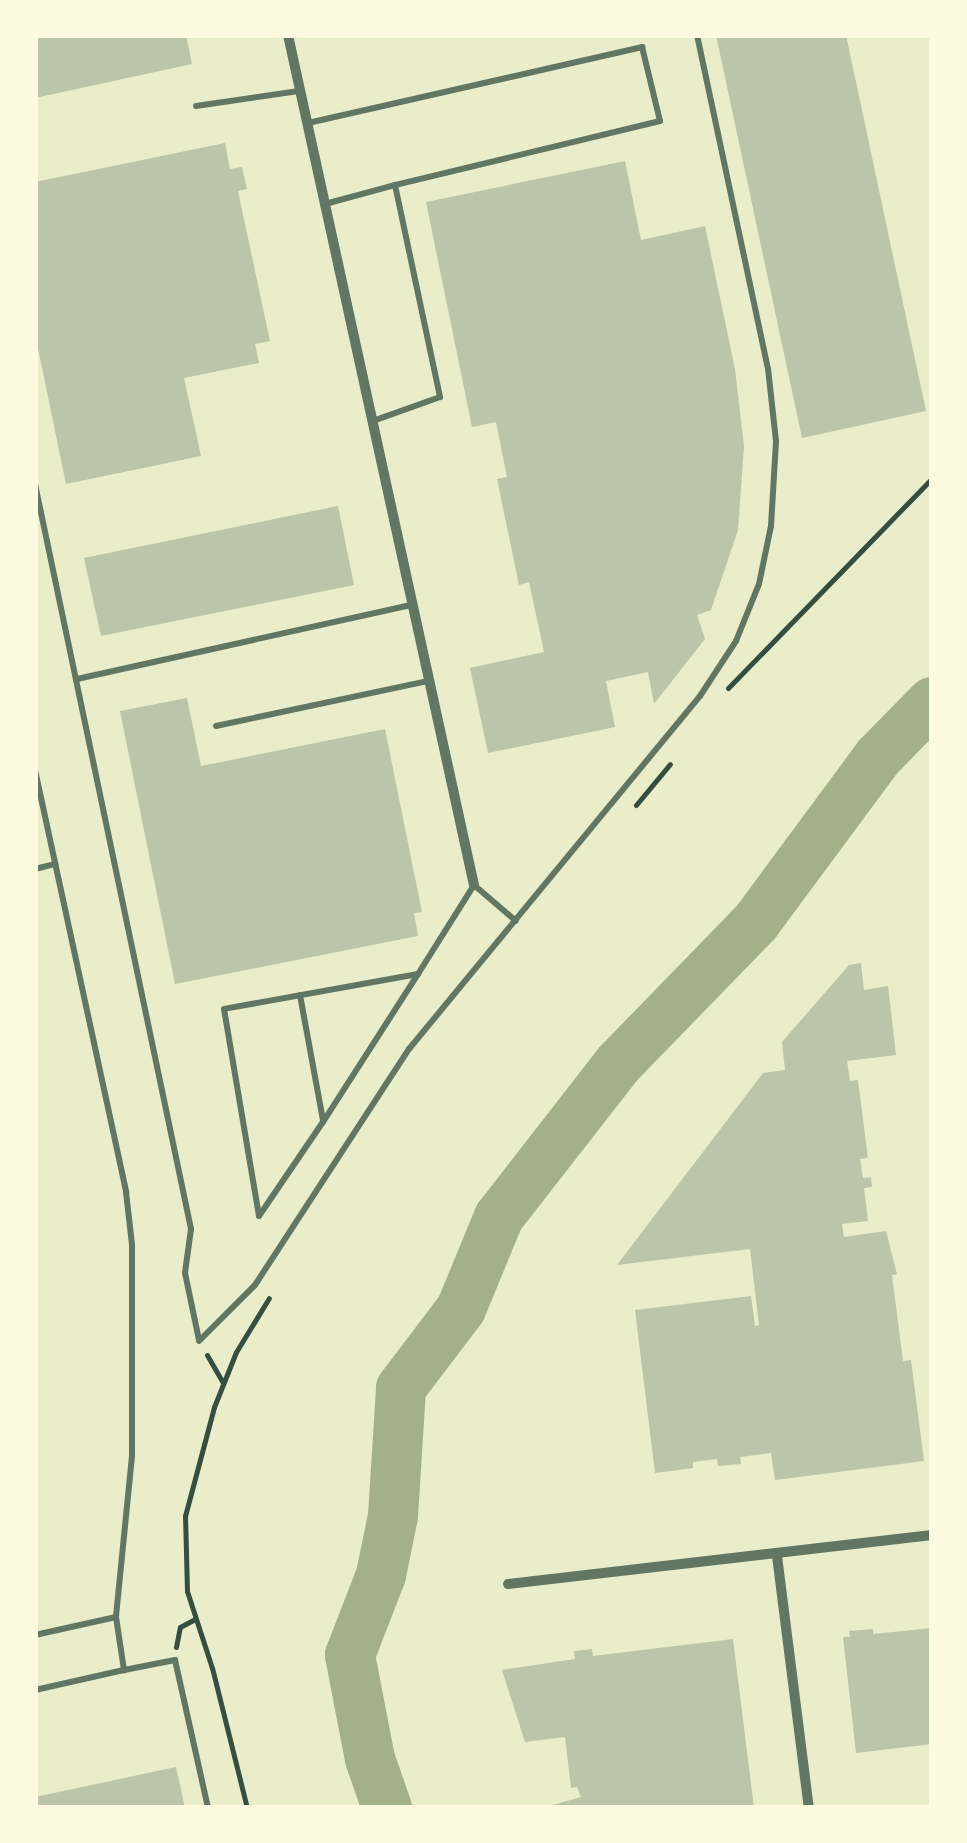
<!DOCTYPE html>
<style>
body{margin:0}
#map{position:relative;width:967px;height:1843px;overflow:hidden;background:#e9edc9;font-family:"Work Sans",sans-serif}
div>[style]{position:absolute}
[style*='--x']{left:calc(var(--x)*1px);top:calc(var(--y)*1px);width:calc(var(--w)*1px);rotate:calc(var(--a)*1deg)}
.river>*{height:50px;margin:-25px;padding:0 25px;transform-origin:25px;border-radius:25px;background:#a3b18a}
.building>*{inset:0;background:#bcc5a7}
.path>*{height:5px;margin:-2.5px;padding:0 2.5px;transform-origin:2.5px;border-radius:2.5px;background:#344e41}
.service>*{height:6px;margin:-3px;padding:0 3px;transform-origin:3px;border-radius:3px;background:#617663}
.minor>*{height:10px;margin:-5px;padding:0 5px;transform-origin:5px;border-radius:5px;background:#617663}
span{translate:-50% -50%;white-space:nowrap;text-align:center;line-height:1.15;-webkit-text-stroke:8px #fefae0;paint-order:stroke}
.frame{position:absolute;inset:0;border:38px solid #fefae0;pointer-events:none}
</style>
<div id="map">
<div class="river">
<i style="--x:387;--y:1808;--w:52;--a:-109.1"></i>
<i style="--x:370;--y:1759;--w:106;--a:-100.9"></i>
<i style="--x:350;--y:1655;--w:86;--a:-68.8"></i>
<i style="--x:381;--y:1575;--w:60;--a:-78.5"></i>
<i style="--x:393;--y:1516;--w:128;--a:-86.4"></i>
<i style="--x:401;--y:1388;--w:99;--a:-52.8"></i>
<i style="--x:461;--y:1309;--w:100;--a:-67.6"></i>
<i style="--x:499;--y:1217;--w:195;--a:-52.1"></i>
<i style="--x:619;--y:1063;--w:197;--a:-45.8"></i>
<i style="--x:756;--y:922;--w:205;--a:-53.5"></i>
<i style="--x:878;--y:757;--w:77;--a:-45.5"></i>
</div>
<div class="building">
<i style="clip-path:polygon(35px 35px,186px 35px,192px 64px,35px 98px)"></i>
<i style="clip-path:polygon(716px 35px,846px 35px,926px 411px,802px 438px)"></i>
<i style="clip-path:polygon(225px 143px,230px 169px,242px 167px,247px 189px,238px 191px,270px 341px,255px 344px,259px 363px,184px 378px,201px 456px,66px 484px,35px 334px,35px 182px)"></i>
<i style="clip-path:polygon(625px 161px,641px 240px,705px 226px,735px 369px,744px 446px,738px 530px,711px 610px,697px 615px,705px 639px,654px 704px,648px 672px,606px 681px,615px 727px,488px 753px,470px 668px,544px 652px,529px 582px,519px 585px,497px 479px,507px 477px,496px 422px,472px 427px,426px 202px)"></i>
<i style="clip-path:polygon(338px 506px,354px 585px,101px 636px,84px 558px)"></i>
<i style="clip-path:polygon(187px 698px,201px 766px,385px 729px,422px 912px,414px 913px,418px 936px,175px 984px,120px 711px)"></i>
<i style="clip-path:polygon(861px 963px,864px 990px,888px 986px,896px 1055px,847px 1061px,850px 1081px,858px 1080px,868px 1158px,860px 1159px,863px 1178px,871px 1177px,872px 1187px,864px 1188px,868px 1221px,842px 1224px,844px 1237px,886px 1231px,897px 1274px,892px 1275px,903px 1361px,911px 1360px,924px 1461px,775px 1480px,771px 1453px,740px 1457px,741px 1464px,718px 1466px,717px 1459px,693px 1462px,693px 1468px,655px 1473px,635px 1310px,751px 1296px,755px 1326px,759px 1325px,750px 1249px,617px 1265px,763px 1073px,785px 1070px,782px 1042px,849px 965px)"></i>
<i style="clip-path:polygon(932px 1628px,932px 1744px,856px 1753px,843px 1637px,850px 1637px,849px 1631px,873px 1629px,873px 1634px)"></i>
<i style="clip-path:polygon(733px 1639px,754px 1808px,542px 1808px,581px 1797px,577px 1787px,571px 1788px,565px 1737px,525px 1742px,502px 1670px,575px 1659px,574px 1651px,592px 1649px,593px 1656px)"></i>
<i style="clip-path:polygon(176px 1767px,185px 1808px,35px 1808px,35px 1797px)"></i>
</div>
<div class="path">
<i style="--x:728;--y:688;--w:293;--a:-45.8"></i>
<i style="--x:636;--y:805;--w:53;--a:-50.3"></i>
<i style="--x:207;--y:1355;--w:32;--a:60"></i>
<i style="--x:176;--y:1647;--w:20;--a:-79"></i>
<i style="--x:180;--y:1627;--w:17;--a:-28"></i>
<i style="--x:247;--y:1808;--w:144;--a:-104"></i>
<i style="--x:212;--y:1668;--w:81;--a:-108"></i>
<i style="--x:187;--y:1591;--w:75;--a:-91.5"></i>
<i style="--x:185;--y:1516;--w:113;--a:-75.1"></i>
<i style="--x:214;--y:1407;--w:59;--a:-68.2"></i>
<i style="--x:236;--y:1352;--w:63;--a:-58.6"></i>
</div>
<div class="service">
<i style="--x:196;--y:106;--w:104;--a:-8.3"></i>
<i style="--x:308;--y:123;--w:343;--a:-12.8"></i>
<i style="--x:642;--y:47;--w:76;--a:76.3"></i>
<i style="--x:660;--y:121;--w:273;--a:166.4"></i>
<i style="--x:395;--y:185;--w:217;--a:78"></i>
<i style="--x:440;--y:397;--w:71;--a:160.3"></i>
<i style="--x:325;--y:204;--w:73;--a:-15.2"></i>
<i style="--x:35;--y:484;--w:761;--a:78.17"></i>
<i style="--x:191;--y:1229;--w:44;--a:97.8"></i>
<i style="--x:185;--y:1273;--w:68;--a:78.2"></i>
<i style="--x:77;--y:679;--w:342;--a:-12.5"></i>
<i style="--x:216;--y:726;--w:216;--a:-12"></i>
<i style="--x:35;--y:770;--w:432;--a:77.8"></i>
<i style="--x:126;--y:1192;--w:53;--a:83.5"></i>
<i style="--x:132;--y:1245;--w:211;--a:90"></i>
<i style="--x:132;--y:1456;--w:162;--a:95.7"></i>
<i style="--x:116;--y:1617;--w:54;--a:81.4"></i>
<i style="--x:124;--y:1670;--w:52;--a:-11.1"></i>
<i style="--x:175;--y:1660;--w:152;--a:77.4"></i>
<i style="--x:35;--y:869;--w:21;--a:-14"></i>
<i style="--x:418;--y:974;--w:197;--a:169.8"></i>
<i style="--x:224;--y:1009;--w:210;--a:80.4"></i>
<i style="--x:259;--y:1216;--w:114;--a:-55.8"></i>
<i style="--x:323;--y:1122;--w:176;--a:-57.3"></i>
<i style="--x:418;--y:974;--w:105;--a:-57.8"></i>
<i style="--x:474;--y:885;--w:55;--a:40.6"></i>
<i style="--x:300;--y:995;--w:127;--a:79.6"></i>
<i style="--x:199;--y:1341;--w:79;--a:-45"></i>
<i style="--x:255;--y:1285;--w:282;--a:-56.9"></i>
<i style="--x:409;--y:1049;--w:457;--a:-50.5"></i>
<i style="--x:700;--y:696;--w:66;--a:-56.8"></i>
<i style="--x:736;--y:641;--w:61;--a:-68"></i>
<i style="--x:759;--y:584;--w:59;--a:-78.3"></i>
<i style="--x:771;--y:526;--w:85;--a:-86.6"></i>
<i style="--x:776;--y:441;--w:72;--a:-96.3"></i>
<i style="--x:768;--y:369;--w:341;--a:-102"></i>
<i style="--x:35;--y:1635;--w:83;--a:-12.5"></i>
<i style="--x:35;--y:1690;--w:91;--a:-12.7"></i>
</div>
<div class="minor">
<i style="--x:288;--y:35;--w:870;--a:77.66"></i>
<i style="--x:777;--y:1556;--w:254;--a:82.8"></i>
<i style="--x:508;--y:1584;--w:427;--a:-6.6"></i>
</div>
<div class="frame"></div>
</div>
